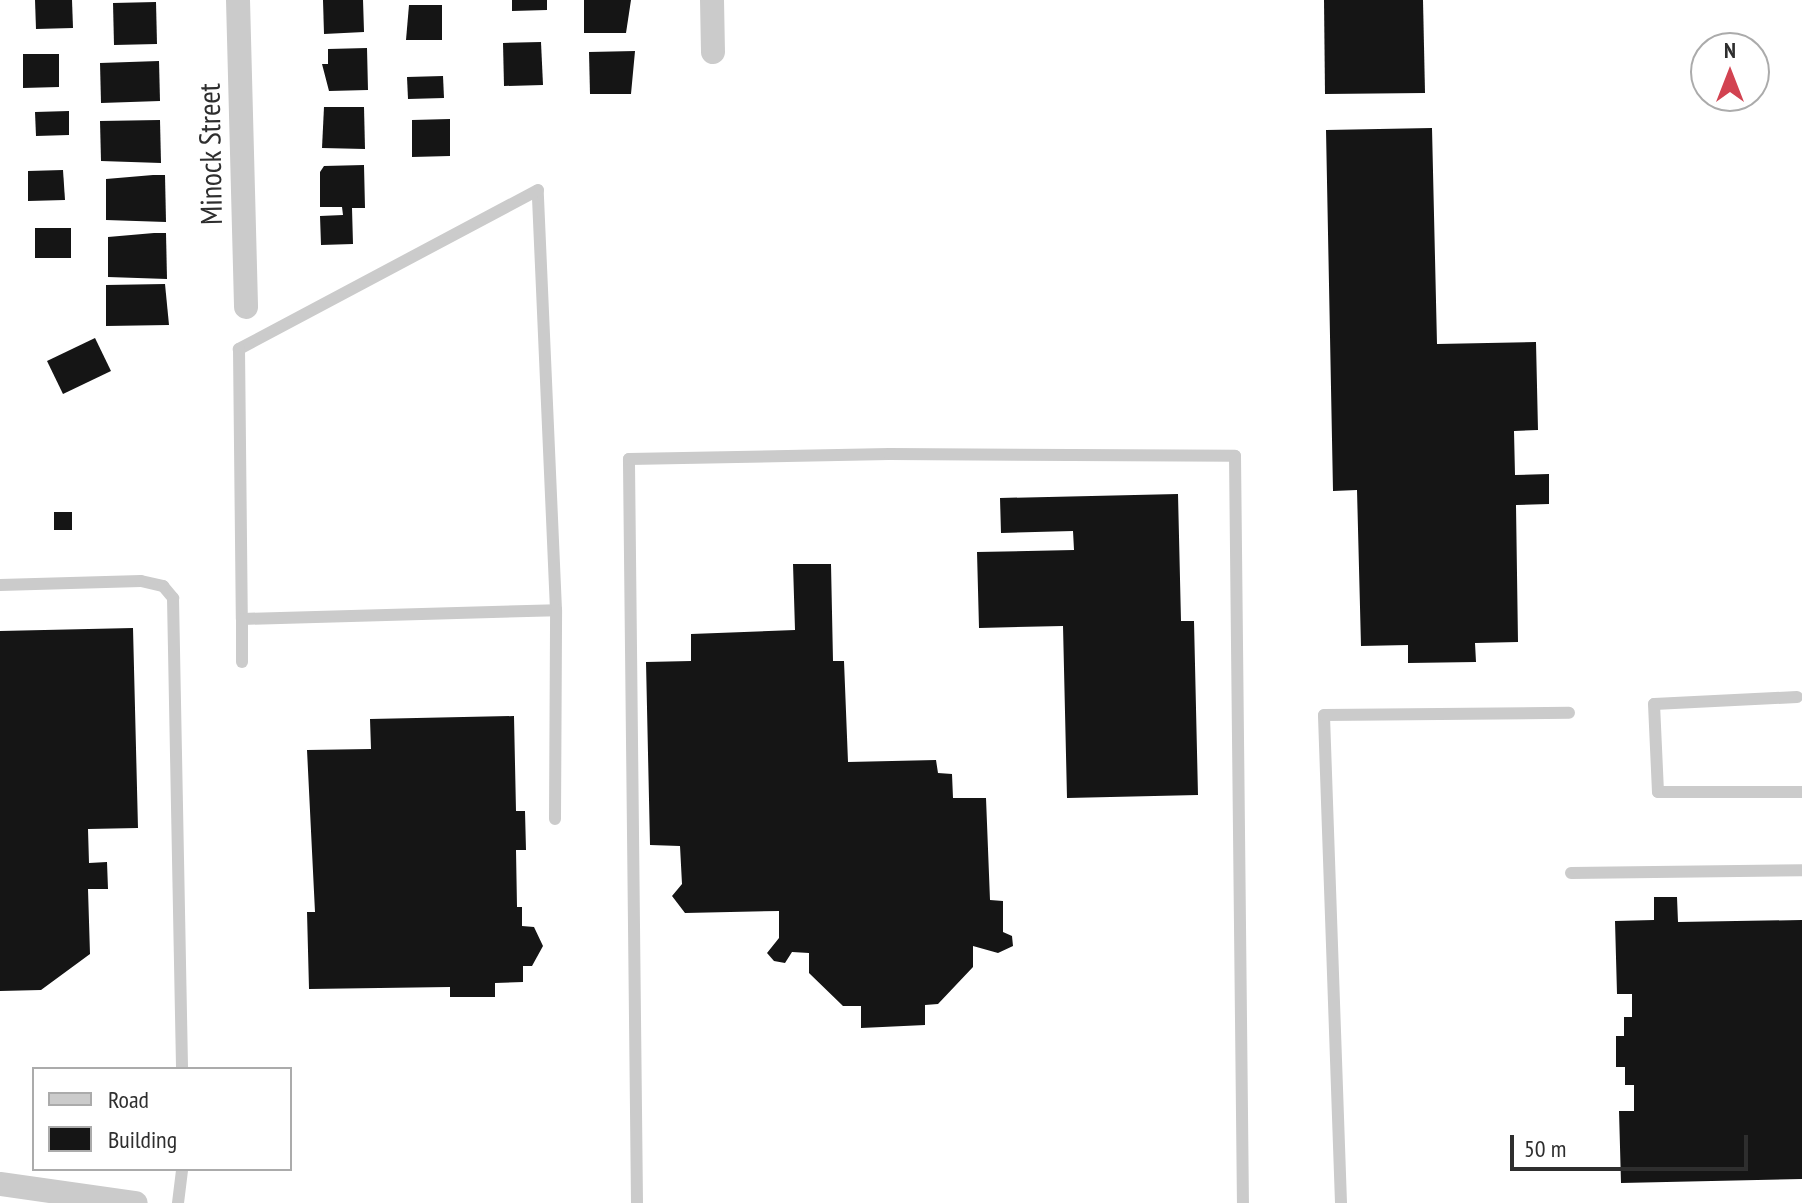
<!DOCTYPE html>
<style>
body{margin:0}
#map{position:relative;width:1802px;height:1203px;overflow:hidden;background:#fff;font-family:"PT Sans Narrow",sans-serif}
div>[style]{position:absolute}
[style*='--x']{left:calc(var(--x)*1px);top:calc(var(--y)*1px);width:calc(var(--w)*1px);rotate:calc(var(--a)*1deg)}
.building>*{inset:0;background:#151515}
.service>*{height:12px;margin:-6px;padding:0 6px;transform-origin:6px;border-radius:6px;background:#cbcbcb}
.minor>*{height:24px;margin:-12px;padding:0 12px;transform-origin:12px;border-radius:12px;background:#cbcbcb}
span{translate:-50% -50%;white-space:nowrap;text-align:center;line-height:1.15;-webkit-text-stroke:8px #fff;paint-order:stroke}
.street-label{font-size:30px;color:#2e2e2e}
.legend{position:absolute;left:32px;top:1067px;width:260px;height:104px;box-sizing:border-box;background:#fff;border:2px solid #ababab;margin:0;padding:10px 14px;list-style:none;font-size:24px;color:#2e2e2e}
.legend li{display:flex;align-items:center;gap:16px;height:40px}
.legend b{width:40px;border:2px solid #ababab}
.north{position:absolute;left:1690px;top:32px;width:80px;height:80px;box-sizing:border-box;background:#fff;border:2px solid #ababab;border-radius:50%;rotate:0deg;font-size:22px;font-weight:700;line-height:32px;text-align:center;color:#2e2e2e}
.north::after{content:'';display:block;margin:auto;width:28px;height:36px;background:#d24351;clip-path:polygon(50% 0,100% 100%,50% 72%,0 100%)}
.scale{position:absolute;left:1510px;top:1135px;width:238px;height:36px;box-sizing:border-box;border:4px solid #2e2e2e;border-top:0;padding-left:10px;font-size:24px;line-height:28px;white-space:nowrap;color:#2e2e2e;-webkit-text-stroke:6px #fff;paint-order:stroke}
</style>
<div id="map">
<div class="building">
<i style="clip-path:polygon(35px 0,72px 0,73px 28px,36px 29px)"></i>
<i style="clip-path:polygon(323px 0,363px 0,364px 32px,324px 34px)"></i>
<i style="clip-path:polygon(512px 0,547px 0,547px 10px,512px 11px)"></i>
<i style="clip-path:polygon(584px 0,631px 0,626px 33px,584px 33px)"></i>
<i style="clip-path:polygon(1324px 0,1423px 0,1425px 93px,1325px 94px)"></i>
<i style="clip-path:polygon(156px 2px,157px 44px,114px 45px,113px 3px)"></i>
<i style="clip-path:polygon(409px 5px,442px 5px,442px 40px,406px 40px)"></i>
<i style="clip-path:polygon(541px 42px,543px 85px,504px 86px,503px 43px)"></i>
<i style="clip-path:polygon(367px 48px,368px 90px,329px 91px,322px 64px,328px 64px,328px 49px)"></i>
<i style="clip-path:polygon(635px 51px,631px 94px,590px 94px,589px 52px)"></i>
<i style="clip-path:polygon(23px 54px,59px 54px,59px 87px,23px 88px)"></i>
<i style="clip-path:polygon(159px 61px,160px 101px,101px 103px,100px 63px)"></i>
<i style="clip-path:polygon(443px 76px,444px 98px,408px 99px,407px 77px)"></i>
<i style="clip-path:polygon(324px 107px,364px 107px,365px 149px,322px 148px)"></i>
<i style="clip-path:polygon(69px 111px,69px 135px,36px 136px,35px 112px)"></i>
<i style="clip-path:polygon(450px 119px,450px 156px,412px 157px,412px 120px)"></i>
<i style="clip-path:polygon(160px 120px,161px 163px,101px 161px,100px 121px)"></i>
<i style="clip-path:polygon(1432px 128px,1437px 344px,1536px 342px,1538px 430px,1514px 431px,1515px 475px,1549px 474px,1549px 504px,1516px 505px,1518px 642px,1475px 643px,1476px 662px,1408px 663px,1408px 645px,1361px 646px,1357px 490px,1333px 491px,1326px 130px)"></i>
<i style="clip-path:polygon(364px 165px,365px 208px,352px 208px,353px 244px,321px 245px,320px 216px,343px 215px,342px 207px,320px 207px,320px 172px,324px 166px)"></i>
<i style="clip-path:polygon(63px 170px,65px 200px,28px 201px,28px 171px)"></i>
<i style="clip-path:polygon(153px 175px,165px 175px,166px 222px,106px 220px,106px 179px)"></i>
<i style="clip-path:polygon(35px 228px,71px 228px,71px 258px,35px 258px)"></i>
<i style="clip-path:polygon(154px 233px,166px 233px,167px 279px,108px 277px,108px 237px)"></i>
<i style="clip-path:polygon(165px 284px,169px 325px,106px 326px,106px 285px)"></i>
<i style="clip-path:polygon(95px 338px,111px 371px,63px 394px,47px 361px)"></i>
<i style="clip-path:polygon(1178px 494px,1181px 621px,1194px 621px,1198px 795px,1067px 798px,1063px 626px,979px 628px,977px 552px,1074px 550px,1073px 531px,1001px 533px,1000px 498px)"></i>
<i style="clip-path:polygon(54px 512px,72px 512px,72px 530px,54px 530px)"></i>
<i style="clip-path:polygon(793px 564px,831px 564px,833px 661px,844px 661px,848px 762px,936px 760px,938px 773px,952px 774px,953px 798px,986px 798px,990px 900px,1003px 901px,1003px 932px,1012px 936px,1013px 946px,998px 953px,973px 946px,973px 967px,938px 1004px,925px 1005px,925px 1025px,861px 1028px,861px 1006px,843px 1006px,809px 973px,809px 953px,792px 952px,785px 963px,774px 961px,767px 953px,779px 938px,779px 911px,685px 913px,672px 896px,682px 884px,680px 846px,650px 845px,646px 662px,691px 661px,691px 634px,795px 630px)"></i>
<i style="clip-path:polygon(133px 628px,138px 828px,88px 829px,89px 863px,107px 862px,108px 889px,88px 889px,90px 954px,41px 990px,0 991px,0 631px)"></i>
<i style="clip-path:polygon(514px 716px,516px 811px,525px 811px,526px 850px,516px 850px,517px 907px,522px 907px,522px 926px,534px 927px,543px 946px,532px 966px,523px 966px,523px 982px,495px 983px,495px 997px,450px 997px,450px 987px,309px 989px,307px 912px,315px 912px,307px 750px,371px 749px,370px 719px)"></i>
<i style="clip-path:polygon(1654px 897px,1677px 897px,1678px 922px,1802px 920px,1802px 1179px,1621px 1183px,1619px 1111px,1634px 1111px,1634px 1085px,1625px 1085px,1625px 1067px,1616px 1067px,1616px 1036px,1624px 1036px,1624px 1017px,1632px 1017px,1632px 994px,1617px 994px,1615px 921px,1654px 920px)"></i>
</div>
<div class="service">
<i style="--x:0;--y:585;--w:141;--a:-1.6"></i>
<i style="--x:141;--y:581;--w:23;--a:13"></i>
<i style="--x:163;--y:586;--w:16;--a:50"></i>
<i style="--x:173;--y:598;--w:471;--a:88.9"></i>
<i style="--x:242;--y:619;--w:314;--a:-1.6"></i>
<i style="--x:556;--y:610;--w:420;--a:-92.5"></i>
<i style="--x:538;--y:190;--w:339;--a:152"></i>
<i style="--x:239;--y:349;--w:270;--a:89.4"></i>
<i style="--x:242;--y:619;--w:43;--a:90"></i>
<i style="--x:1797;--y:697;--w:143;--a:177.2"></i>
<i style="--x:1654;--y:704;--w:88;--a:87.4"></i>
<i style="--x:1658;--y:792;--w:144;--a:0"></i>
<i style="--x:555;--y:819;--w:209;--a:-89.7"></i>
<i style="--x:1571;--y:873;--w:231;--a:-0.7"></i>
<i style="--x:178;--y:1203;--w:34;--a:-83"></i>
<i style="--x:637;--y:1203;--w:744;--a:-90.62"></i>
<i style="--x:629;--y:459;--w:260;--a:-1.1"></i>
<i style="--x:889;--y:454;--w:346;--a:0.3"></i>
<i style="--x:1235;--y:456;--w:747;--a:89.39"></i>
<i style="--x:1341;--y:1203;--w:488;--a:-92"></i>
<i style="--x:1324;--y:715;--w:245;--a:-0.5"></i>
</div>
<div class="minor">
<i style="--x:238;--y:0;--w:307;--a:88.5"></i>
<i style="--x:712;--y:0;--w:52;--a:88.9"></i>
<i style="--x:0;--y:1184;--w:137;--a:8"></i>
</div>
<div class="street-label">
<span style="left:210px;top:154px;rotate:-91deg">Minock Street</span>
</div>
<ul class="legend">
<li><b style="height:10px;background:#cbcbcb"></b>Road</li>
<li><b style="height:22px;background:#151515"></b>Building</li>
</ul>
<div class="north">N</div>
<div class="scale">50 m</div>
</div>
